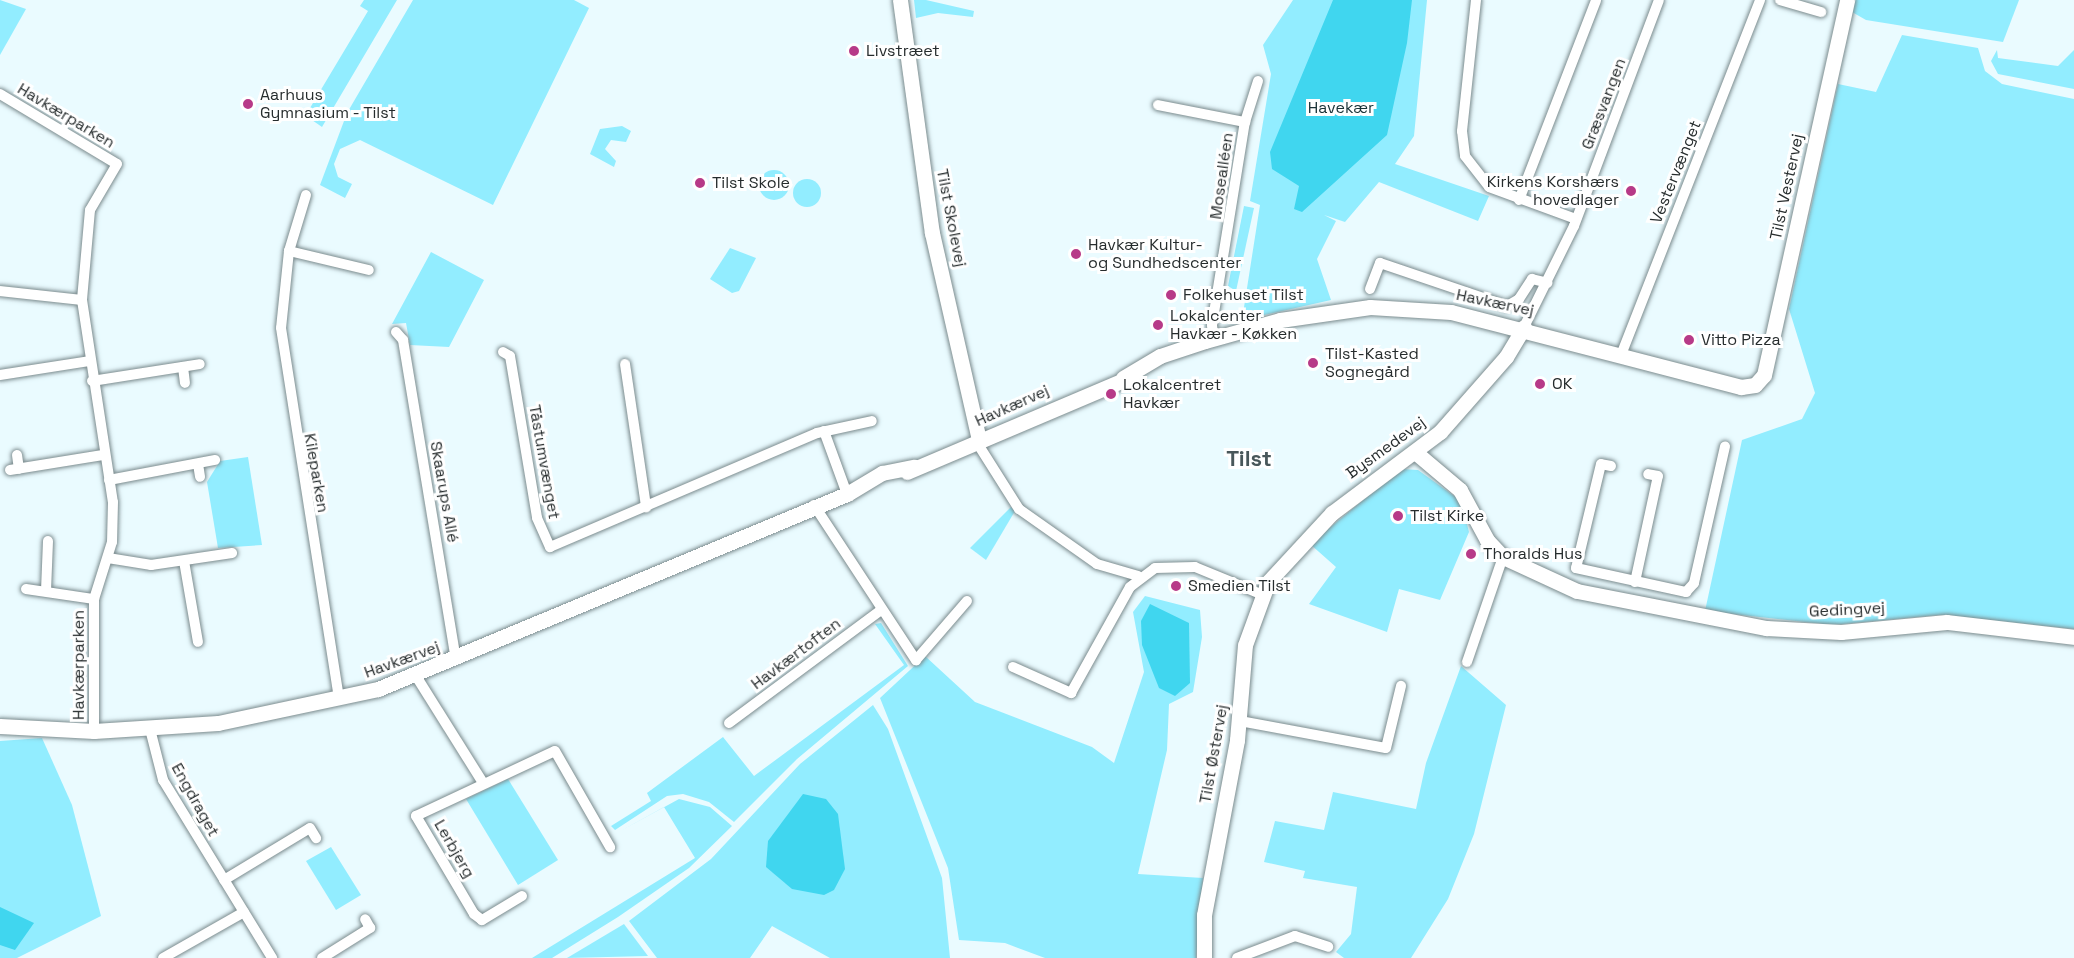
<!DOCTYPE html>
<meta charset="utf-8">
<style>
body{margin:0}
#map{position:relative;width:2074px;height:958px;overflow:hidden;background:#eafbff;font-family:"Space Grotesk",sans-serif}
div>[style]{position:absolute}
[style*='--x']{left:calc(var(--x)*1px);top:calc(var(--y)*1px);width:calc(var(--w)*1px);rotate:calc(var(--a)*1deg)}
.green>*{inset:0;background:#92edff}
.round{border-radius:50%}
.water>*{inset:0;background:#40d6ef}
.roads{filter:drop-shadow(0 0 2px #7b8b8e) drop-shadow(0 0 2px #7b8b8e)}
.street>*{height:10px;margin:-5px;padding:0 5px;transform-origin:5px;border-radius:5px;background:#fff}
.secondary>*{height:15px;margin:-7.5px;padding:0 7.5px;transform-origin:7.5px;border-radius:7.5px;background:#fff}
.dots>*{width:16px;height:16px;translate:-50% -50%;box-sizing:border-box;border:3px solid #fff;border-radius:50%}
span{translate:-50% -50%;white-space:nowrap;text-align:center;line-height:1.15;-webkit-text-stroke:6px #fff;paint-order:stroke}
.poi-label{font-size:16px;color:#262c2d}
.left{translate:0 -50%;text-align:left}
.right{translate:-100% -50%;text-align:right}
.street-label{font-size:16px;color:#262c2d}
.park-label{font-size:16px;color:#193136}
.district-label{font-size:22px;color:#48575a;font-weight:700}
</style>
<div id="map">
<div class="green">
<i style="clip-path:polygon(0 0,26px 9px,0 55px)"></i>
<i style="clip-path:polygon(364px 0,397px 0,322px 127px,299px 111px,307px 113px,368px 11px,360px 6px)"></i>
<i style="clip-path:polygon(413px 0,574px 0,589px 8px,493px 205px,360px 140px,340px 149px,334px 164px,338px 177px,352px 184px,345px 198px,320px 185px,347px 113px)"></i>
<i style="clip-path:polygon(914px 0,926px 0,974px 11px,973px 17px,938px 13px,916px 18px)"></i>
<i style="clip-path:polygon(1293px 0,1427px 0,1414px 136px,1395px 164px,1489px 196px,1478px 221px,1379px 182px,1345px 222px,1324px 215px,1336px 221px,1317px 259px,1331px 300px,1242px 320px,1260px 205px,1250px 201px,1271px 74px,1263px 45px)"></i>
<i style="clip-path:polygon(1855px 0,2019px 0,2003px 42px,1866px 20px,1852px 12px)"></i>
<i style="clip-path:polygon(1902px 35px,1978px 48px,1985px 71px,2002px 84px,2074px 99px,2074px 629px,1939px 615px,1832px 625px,1705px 611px,1742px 440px,1802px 419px,1815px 393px,1789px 309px,1838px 84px,1876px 92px)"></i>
<i style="clip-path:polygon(1997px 50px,1998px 58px,2058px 66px,2074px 50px,2074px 89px,1998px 74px,1991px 61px)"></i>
<i style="clip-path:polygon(622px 126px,631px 131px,626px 142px,611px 140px,605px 149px,616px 161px,614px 167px,590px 154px,600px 129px)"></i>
<i class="round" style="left:759px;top:170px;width:30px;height:30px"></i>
<i class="round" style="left:793px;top:179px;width:28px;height:28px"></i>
<i style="clip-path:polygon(1244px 206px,1254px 208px,1236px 291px,1228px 286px)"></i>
<i style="clip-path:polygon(730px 248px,756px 258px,739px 291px,732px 293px,710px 279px)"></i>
<i style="clip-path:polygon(431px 252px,484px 280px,449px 347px,410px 345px,406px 323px,392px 324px)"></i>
<i style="clip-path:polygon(248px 457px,262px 545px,218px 548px,207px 482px,220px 461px)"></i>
<i style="clip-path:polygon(1401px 469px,1418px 470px,1461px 501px,1469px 532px,1440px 600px,1399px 589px,1387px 632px,1309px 604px,1336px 567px,1310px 544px)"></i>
<i style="clip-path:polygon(1011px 507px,1015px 511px,986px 560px,970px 548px)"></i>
<i style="clip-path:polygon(1145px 596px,1200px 610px,1202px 637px,1193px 692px,1169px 704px,1167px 750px,1138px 874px,1203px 878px,1196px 958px,1045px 958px,1005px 943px,959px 940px,948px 868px,880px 698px,925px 656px,975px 702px,1092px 747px,1114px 763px,1144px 672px,1133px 612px)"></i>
<i style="clip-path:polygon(881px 623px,908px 666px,797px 759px,734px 822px,709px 802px,683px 794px,667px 796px,615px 830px,611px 826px,651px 801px,647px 793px,723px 737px,754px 776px,904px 665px,875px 624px)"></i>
<i style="clip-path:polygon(1461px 666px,1506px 705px,1474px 834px,1448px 899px,1411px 958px,1344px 958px,1336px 952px,1351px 934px,1357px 887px,1303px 878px,1305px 871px,1264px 862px,1275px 821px,1324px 830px,1333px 792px,1416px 809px,1426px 763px)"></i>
<i style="clip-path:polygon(873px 705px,888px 729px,942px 878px,950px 958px,830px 958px,772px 926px,750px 958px,657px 958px,629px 921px,711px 859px,800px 764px)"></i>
<i style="clip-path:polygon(42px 738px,72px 805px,101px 916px,17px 958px,0 958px,0 741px)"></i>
<i style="clip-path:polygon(508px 779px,558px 860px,518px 885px,466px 799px)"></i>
<i style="clip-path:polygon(679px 799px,710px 807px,732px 826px,689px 868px,618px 917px,552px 958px,532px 958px,695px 858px,664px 807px,615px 834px)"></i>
<i style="clip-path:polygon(331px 847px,361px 895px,336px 910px,306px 861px)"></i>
<i style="clip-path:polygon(624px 924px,648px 956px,567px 958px)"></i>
</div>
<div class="water">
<i style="clip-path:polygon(1333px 0,1412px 0,1407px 43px,1387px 135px,1302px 212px,1294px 209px,1299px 186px,1272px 169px,1270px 152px)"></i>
<i style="clip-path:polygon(1150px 604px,1189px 623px,1190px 683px,1175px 696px,1159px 688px,1142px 645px,1141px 621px)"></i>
<i style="clip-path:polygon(803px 794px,826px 799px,838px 814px,845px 869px,834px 890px,824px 895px,792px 889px,766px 867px,768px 841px)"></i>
<i style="clip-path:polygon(0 907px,34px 923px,15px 950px,0 945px)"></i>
</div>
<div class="roads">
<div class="street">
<i style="--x:1476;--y:0;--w:132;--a:96.1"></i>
<i style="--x:1462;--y:131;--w:25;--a:83"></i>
<i style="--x:1465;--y:156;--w:39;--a:52"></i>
<i style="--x:1489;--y:187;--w:93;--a:20.2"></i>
<i style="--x:1780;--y:0;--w:43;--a:16.3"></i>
<i style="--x:0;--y:94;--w:136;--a:30.9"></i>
<i style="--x:117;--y:164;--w:53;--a:120.4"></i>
<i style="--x:90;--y:210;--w:90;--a:95.1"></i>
<i style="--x:82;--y:300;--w:204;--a:81.3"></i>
<i style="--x:113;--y:502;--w:40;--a:91.4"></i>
<i style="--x:112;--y:542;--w:60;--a:107.5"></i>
<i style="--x:94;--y:599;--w:132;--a:90"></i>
<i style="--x:1158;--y:105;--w:89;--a:11.1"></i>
<i style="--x:306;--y:195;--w:59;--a:106.9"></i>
<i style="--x:289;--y:251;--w:77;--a:95.9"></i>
<i style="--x:281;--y:328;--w:376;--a:81.1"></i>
<i style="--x:1519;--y:200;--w:214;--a:-68.9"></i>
<i style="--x:289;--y:251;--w:82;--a:13.4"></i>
<i style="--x:1370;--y:289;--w:28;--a:-69"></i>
<i style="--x:1380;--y:263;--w:134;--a:18.7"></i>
<i style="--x:1507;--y:306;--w:14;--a:-30"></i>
<i style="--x:1519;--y:299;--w:24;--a:-57"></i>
<i style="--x:1532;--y:279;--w:16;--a:14"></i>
<i style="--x:0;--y:291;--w:82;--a:6.3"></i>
<i style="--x:1524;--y:327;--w:113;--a:-63.7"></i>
<i style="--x:1574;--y:226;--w:241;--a:-69.4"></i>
<i style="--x:396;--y:332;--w:11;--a:49"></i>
<i style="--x:403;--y:340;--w:324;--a:80.6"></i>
<i style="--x:1214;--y:340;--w:15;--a:-98"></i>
<i style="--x:1212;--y:325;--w:206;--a:-80.8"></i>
<i style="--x:1245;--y:122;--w:43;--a:-72.4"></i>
<i style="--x:503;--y:352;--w:8;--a:30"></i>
<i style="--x:510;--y:356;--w:164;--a:80.5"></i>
<i style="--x:537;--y:518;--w:32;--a:66"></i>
<i style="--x:550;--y:547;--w:290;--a:-23.1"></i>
<i style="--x:817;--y:433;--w:56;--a:-12.3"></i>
<i style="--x:1621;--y:355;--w:381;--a:-68.6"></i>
<i style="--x:625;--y:364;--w:145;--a:81.6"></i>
<i style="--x:183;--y:367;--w:16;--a:83"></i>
<i style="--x:0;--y:375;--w:90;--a:-8.9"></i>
<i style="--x:92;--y:381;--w:109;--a:-8.9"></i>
<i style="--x:824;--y:431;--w:67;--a:69.9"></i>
<i style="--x:981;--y:449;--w:71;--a:57.7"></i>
<i style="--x:1019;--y:509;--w:95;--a:35.2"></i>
<i style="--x:1097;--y:564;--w:43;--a:16.3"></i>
<i style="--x:17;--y:455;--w:14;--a:82"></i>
<i style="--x:198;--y:464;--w:13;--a:81"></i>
<i style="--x:1611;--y:466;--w:10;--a:-169"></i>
<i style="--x:1601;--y:464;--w:107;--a:103.5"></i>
<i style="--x:1576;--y:568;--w:113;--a:12.3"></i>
<i style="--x:1686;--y:592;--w:12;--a:-48"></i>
<i style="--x:1694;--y:583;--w:140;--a:-77.2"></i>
<i style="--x:10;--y:470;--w:94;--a:-9.2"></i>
<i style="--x:109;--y:480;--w:108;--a:-10.7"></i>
<i style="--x:814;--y:505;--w:186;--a:56.7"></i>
<i style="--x:916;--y:660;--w:78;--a:-49.2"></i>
<i style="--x:108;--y:558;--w:44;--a:9.2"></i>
<i style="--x:151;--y:565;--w:82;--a:-8.4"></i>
<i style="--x:184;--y:561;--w:82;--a:80.2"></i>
<i style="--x:1635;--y:582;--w:108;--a:-77.8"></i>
<i style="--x:1658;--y:476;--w:10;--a:-169"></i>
<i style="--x:26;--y:589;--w:69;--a:8.4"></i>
<i style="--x:46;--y:591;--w:50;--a:-87.7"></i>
<i style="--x:1467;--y:662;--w:111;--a:-71.1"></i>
<i style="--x:1013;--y:667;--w:64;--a:24.1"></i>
<i style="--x:1071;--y:693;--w:121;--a:-60.9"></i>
<i style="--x:1130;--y:587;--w:31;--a:-37"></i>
<i style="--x:1155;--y:568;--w:40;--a:-1.4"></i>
<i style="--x:1195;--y:567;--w:74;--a:22.4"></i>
<i style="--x:416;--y:676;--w:126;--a:57.9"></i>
<i style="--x:1240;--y:721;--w:148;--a:10.5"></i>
<i style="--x:1386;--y:748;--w:64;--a:-76.4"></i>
<i style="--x:729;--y:723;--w:189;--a:-36.6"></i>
<i style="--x:150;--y:729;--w:53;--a:75.7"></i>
<i style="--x:163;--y:780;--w:209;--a:58.5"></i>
<i style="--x:224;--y:880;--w:100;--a:-31.2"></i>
<i style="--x:310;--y:828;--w:12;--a:59"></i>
<i style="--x:522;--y:896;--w:47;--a:149"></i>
<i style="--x:482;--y:920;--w:10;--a:-143"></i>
<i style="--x:474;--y:914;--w:114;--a:-120.6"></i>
<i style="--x:416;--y:816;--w:153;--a:-25.1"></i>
<i style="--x:555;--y:751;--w:111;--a:60.2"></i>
<i style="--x:163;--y:958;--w:93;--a:-29.6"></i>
<i style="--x:322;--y:958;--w:57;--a:-32"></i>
<i style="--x:370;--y:928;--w:10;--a:-119"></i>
<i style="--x:1237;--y:958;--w:62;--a:-20.8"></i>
<i style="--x:1295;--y:936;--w:35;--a:18"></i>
</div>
<div class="secondary">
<i style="--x:900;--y:0;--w:235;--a:82.2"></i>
<i style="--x:932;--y:233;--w:212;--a:77.2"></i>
<i style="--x:1123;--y:378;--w:43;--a:-30.7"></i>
<i style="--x:1160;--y:356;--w:47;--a:-18.4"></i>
<i style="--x:1205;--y:341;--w:78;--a:-15.6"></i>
<i style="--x:1280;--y:320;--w:91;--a:-8.2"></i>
<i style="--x:1370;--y:307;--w:81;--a:3.5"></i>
<i style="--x:1451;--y:312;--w:300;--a:14.5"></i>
<i style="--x:1741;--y:387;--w:14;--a:-8"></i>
<i style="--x:1755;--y:385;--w:13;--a:-48"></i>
<i style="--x:1764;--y:375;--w:384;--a:-77.5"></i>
<i style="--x:1415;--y:452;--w:59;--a:40.2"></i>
<i style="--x:1460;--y:490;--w:57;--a:61.6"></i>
<i style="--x:1487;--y:540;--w:23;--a:47"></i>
<i style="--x:1503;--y:557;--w:81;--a:24.7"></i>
<i style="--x:1577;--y:591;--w:193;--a:11.1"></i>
<i style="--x:1766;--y:628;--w:75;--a:3.1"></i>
<i style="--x:1841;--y:632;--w:106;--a:-5.4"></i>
<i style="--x:1947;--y:622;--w:128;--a:6.7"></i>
<i style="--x:907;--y:472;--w:246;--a:-23"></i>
<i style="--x:0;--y:726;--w:94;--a:3"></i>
<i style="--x:94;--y:731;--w:124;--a:-3.7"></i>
<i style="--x:218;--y:723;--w:164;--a:-12"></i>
<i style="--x:378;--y:689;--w:508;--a:-22.58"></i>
<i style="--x:847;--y:494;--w:41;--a:-31"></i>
<i style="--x:882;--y:473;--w:33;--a:-11"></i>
<i style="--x:1204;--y:958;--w:43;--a:-90"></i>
<i style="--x:1204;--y:915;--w:178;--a:-79.3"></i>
<i style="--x:1237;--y:740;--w:95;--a:-85.2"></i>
<i style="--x:1245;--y:645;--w:67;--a:-69.9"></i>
<i style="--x:1268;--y:582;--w:94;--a:-47.2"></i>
<i style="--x:1332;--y:513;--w:135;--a:-36.9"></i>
<i style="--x:1440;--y:432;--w:100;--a:-48.7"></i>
<i style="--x:1506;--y:357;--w:35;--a:-59"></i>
</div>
</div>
<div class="dots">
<i style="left:854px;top:51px;background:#b73a88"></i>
<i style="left:248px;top:104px;background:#b73a88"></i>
<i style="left:700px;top:183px;background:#b73a88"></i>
<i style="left:1631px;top:191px;background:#b73a88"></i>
<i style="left:1076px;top:254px;background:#b73a88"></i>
<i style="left:1171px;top:295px;background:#b73a88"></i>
<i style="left:1158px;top:325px;background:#b73a88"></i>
<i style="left:1689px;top:340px;background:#b73a88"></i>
<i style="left:1313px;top:363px;background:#b73a88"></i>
<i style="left:1540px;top:384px;background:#b73a88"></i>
<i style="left:1111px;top:394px;background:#b73a88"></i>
<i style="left:1398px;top:516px;background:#b73a88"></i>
<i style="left:1471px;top:554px;background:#b73a88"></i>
<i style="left:1176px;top:586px;background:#b73a88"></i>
</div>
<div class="poi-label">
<span class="left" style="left:866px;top:51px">Livstræet</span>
<span class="left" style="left:260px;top:104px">Aarhuus<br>Gymnasium - Tilst</span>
<span class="right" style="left:1619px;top:191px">Kirkens Korshærs<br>hovedlager</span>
<span class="left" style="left:712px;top:183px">Tilst Skole</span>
<span class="left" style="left:1088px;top:254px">Havkær Kultur-<br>og Sundhedscenter</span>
<span class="left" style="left:1183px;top:295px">Folkehuset Tilst</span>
<span class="left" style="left:1170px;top:325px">Lokalcenter<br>Havkær - Køkken</span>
<span class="left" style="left:1701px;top:340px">Vitto Pizza</span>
<span class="left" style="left:1325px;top:363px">Tilst-Kasted<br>Sognegård</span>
<span class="left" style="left:1552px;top:384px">OK</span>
<span class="left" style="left:1123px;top:394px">Lokalcentret<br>Havkær</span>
<span class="left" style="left:1410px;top:516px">Tilst Kirke</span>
<span class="left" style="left:1483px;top:554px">Thoralds Hus</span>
<span class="left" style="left:1188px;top:586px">Smedien Tilst</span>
</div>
<div class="street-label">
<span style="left:1604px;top:104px;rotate:-69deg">Græsvangen</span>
<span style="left:66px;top:116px;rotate:31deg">Havkærparken</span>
<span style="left:1676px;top:172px;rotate:-68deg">Vestervænget</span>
<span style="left:1222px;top:176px;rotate:-82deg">Mosealléen</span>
<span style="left:1787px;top:187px;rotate:-78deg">Tilst Vestervej</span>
<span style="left:951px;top:218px;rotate:79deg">Tilst Skolevej</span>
<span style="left:1495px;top:303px;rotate:12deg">Havkærvej</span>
<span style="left:1012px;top:406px;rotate:-24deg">Havkærvej</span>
<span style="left:1386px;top:448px;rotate:-36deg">Bysmedevej</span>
<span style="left:544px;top:462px;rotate:80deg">Tåstumvænget</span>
<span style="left:316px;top:473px;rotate:80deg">Kileparken</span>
<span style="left:444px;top:492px;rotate:80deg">Skaarups Allé</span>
<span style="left:1847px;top:610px;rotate:-3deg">Gedingvej</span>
<span style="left:796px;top:654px;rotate:-37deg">Havkærtoften</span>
<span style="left:402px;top:660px;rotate:-20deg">Havkærvej</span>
<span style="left:79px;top:665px;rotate:-90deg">Havkærparken</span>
<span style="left:1214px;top:754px;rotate:-80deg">Tilst Østervej</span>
<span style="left:195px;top:800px;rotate:61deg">Engdraget</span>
<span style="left:454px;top:849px;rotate:60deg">Lerbjerg</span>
</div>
<div class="park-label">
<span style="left:1341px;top:108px">Havekær</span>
</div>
<div class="district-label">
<span style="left:1249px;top:459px">Tilst</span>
</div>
</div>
